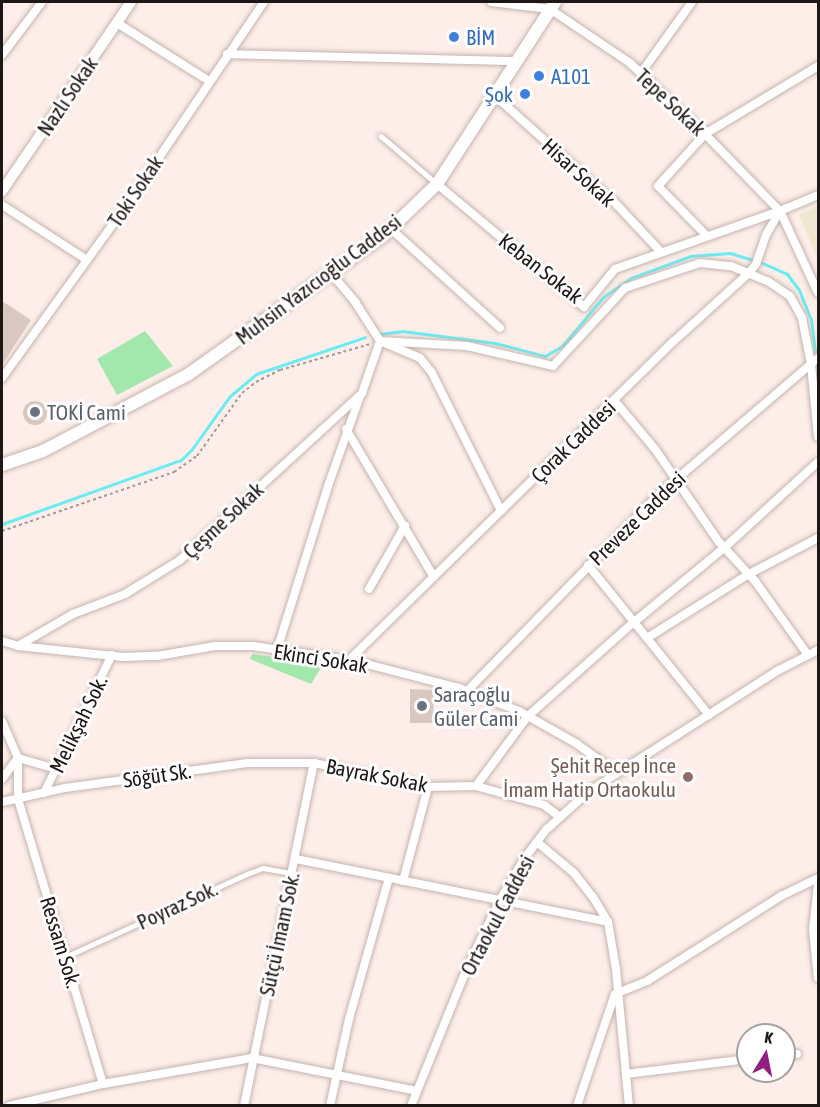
<!DOCTYPE html>
<meta charset="utf-8">
<style>
body{margin:0}
#map{position:relative;width:820px;height:1107px;overflow:hidden;background:#fdeee9;font-family:"Asap Condensed",sans-serif}
div>[style]{position:absolute}
[style*='--x']{left:calc(var(--x)*1px);top:calc(var(--y)*1px);width:calc(var(--w)*1px);rotate:calc(var(--a)*1deg)}
.medical>*{inset:0;background:#f0e7d1}
.green>*{inset:0;background:#a2e7ab}
.stream>*{height:3px;margin:-1.5px;padding:0 1.5px;transform-origin:1.5px;border-radius:1.5px;background:#69ecf2}
.building>*{inset:0;background:#d9c7c1}
.round{border-radius:50%}
.path>*{height:2px;margin-top:-1px;transform-origin:0;background:repeating-linear-gradient(90deg,#a69a96 0 3px,transparent 0 6px)}
.roads{filter:drop-shadow(0 0 2px #c5b4ae) drop-shadow(0 0 2px #c5b4ae)}
.service>*{height:4.5px;margin:-2.25px;padding:0 2.25px;transform-origin:2.25px;border-radius:2.25px;background:#fff}
.minor>*{height:8px;margin:-4px;padding:0 4px;transform-origin:4px;border-radius:4px;background:#fff}
.tertiary>*{height:10px;margin:-5px;padding:0 5px;transform-origin:5px;border-radius:5px;background:#fff}
.secondary>*{height:12px;margin:-6px;padding:0 6px;transform-origin:6px;border-radius:6px;background:#fff}
.dots>*{width:16px;height:16px;translate:-50% -50%;box-sizing:border-box;border:3px solid #fff;border-radius:50%}
span{translate:-50% -50%;white-space:nowrap;text-align:center;line-height:1.15;-webkit-text-stroke:6px #fff;paint-order:stroke}
.shop-label{font-size:21px;color:#366cbe}
.left{translate:0 -50%;text-align:left}
.right{translate:-100% -50%;text-align:right}
.street-label{font-size:21px;color:#1d1715}
.worship-label{font-size:21px;color:#5b616d}
.education-label{font-size:21px;color:#785e54}
.frame{position:absolute;inset:0;border:3px solid #1d1715;pointer-events:none}
.north{position:absolute;left:736px;top:1023px;width:60px;height:60px;box-sizing:border-box;background:#fff;border:2px solid #a5a2a1;border-radius:50%;rotate:10deg;font-size:16px;font-weight:700;line-height:24px;text-align:center;color:#1d1715}
.north::after{content:'';display:block;margin:auto;width:21px;height:27px;background:#912080;clip-path:polygon(50% 0,100% 100%,50% 72%,0 100%)}
</style>
<div id="map">
<div class="medical">
<i style="clip-path:polygon(818px 206px,818px 260px,799px 215px)"></i>
</div>
<div class="green">
<i style="clip-path:polygon(145px 331px,173px 366px,117px 395px,97px 359px)"></i>
<i style="clip-path:polygon(252px 654px,323px 664px,311px 684px,250px 659px)"></i>
</div>
<div class="stream">
<i style="--x:760;--y:262;--w:30;--a:24"></i>
<i style="--x:787;--y:274;--w:20;--a:53"></i>
<i style="--x:799;--y:290;--w:31;--a:68"></i>
<i style="--x:811;--y:319;--w:32;--a:83"></i>
<i style="--x:379;--y:334;--w:23;--a:-7"></i>
<i style="--x:402;--y:331;--w:94;--a:7.4"></i>
<i style="--x:495;--y:343;--w:52;--a:14.6"></i>
<i style="--x:545;--y:356;--w:21;--a:-31"></i>
<i style="--x:563;--y:345;--w:62;--a:-50.2"></i>
<i style="--x:603;--y:297;--w:34;--a:-34"></i>
<i style="--x:631;--y:278;--w:63;--a:-20.4"></i>
<i style="--x:690;--y:256;--w:40;--a:-4.3"></i>
<i style="--x:730;--y:253;--w:24;--a:17"></i>
<i style="--x:817;--y:364;--w:13;--a:86"></i>
<i style="--x:2;--y:524;--w:190;--a:-19.7"></i>
<i style="--x:181;--y:460;--w:16;--a:-45"></i>
<i style="--x:192;--y:449;--w:65;--a:-54.4"></i>
<i style="--x:230;--y:396;--w:34;--a:-40"></i>
<i style="--x:256;--y:374;--w:115;--a:-18.7"></i>
</div>
<div class="building">
<i style="clip-path:polygon(2px 301px,31px 320px,2px 365px)"></i>
<i class="round" style="left:23px;top:401px;width:24px;height:24px"></i>
<i style="clip-path:polygon(410px 689px,434px 690px,433px 723px,410px 723px)"></i>
</div>
<div class="path">
<i style="--x:2;--y:531;--w:182;--a:-18.9"></i>
<i style="--x:174;--y:472;--w:28;--a:-35"></i>
<i style="--x:197;--y:456;--w:77;--a:-54.5"></i>
<i style="--x:242;--y:393;--w:18;--a:-38"></i>
<i style="--x:256;--y:382;--w:27;--a:-27"></i>
<i style="--x:280;--y:370;--w:94;--a:-16.1"></i>
</div>
<div class="roads">
<div class="service">
<i style="--x:381;--y:136;--w:72;--a:40.5"></i>
<i style="--x:65;--y:957;--w:200;--a:-24.5"></i>
<i style="--x:247;--y:874;--w:17;--a:-21"></i>
<i style="--x:263;--y:868;--w:29;--a:10"></i>
</div>
<div class="minor">
<i style="--x:491;--y:2;--w:59;--a:6.8"></i>
<i style="--x:550;--y:9;--w:97;--a:34"></i>
<i style="--x:630;--y:63;--w:103;--a:43.4"></i>
<i style="--x:705;--y:134;--w:107;--a:45.8"></i>
<i style="--x:780;--y:211;--w:90;--a:65.1"></i>
<i style="--x:117;--y:23;--w:109;--a:32.2"></i>
<i style="--x:227;--y:54;--w:289;--a:1.4"></i>
<i style="--x:2;--y:55;--w:66;--a:-53"></i>
<i style="--x:641;--y:73;--w:87;--a:-54.3"></i>
<i style="--x:494;--y:95;--w:165;--a:41.8"></i>
<i style="--x:617;--y:205;--w:64;--a:46.9"></i>
<i style="--x:437;--y:184;--w:192;--a:39.9"></i>
<i style="--x:584;--y:307;--w:49;--a:-50.8"></i>
<i style="--x:615;--y:269;--w:175;--a:-19.4"></i>
<i style="--x:780;--y:211;--w:41;--a:-22.8"></i>
<i style="--x:2;--y:205;--w:101;--a:32.9"></i>
<i style="--x:391;--y:229;--w:147;--a:42.2"></i>
<i style="--x:707;--y:236;--w:70;--a:-134.4"></i>
<i style="--x:658;--y:186;--w:70;--a:-47.9"></i>
<i style="--x:705;--y:134;--w:132;--a:-31"></i>
<i style="--x:331;--y:273;--w:38;--a:50"></i>
<i style="--x:355;--y:302;--w:46;--a:57.3"></i>
<i style="--x:380;--y:341;--w:43;--a:23"></i>
<i style="--x:420;--y:358;--w:19;--a:51"></i>
<i style="--x:432;--y:373;--w:154;--a:63.4"></i>
<i style="--x:2;--y:378;--w:217;--a:-54.2"></i>
<i style="--x:129;--y:202;--w:241;--a:-56"></i>
<i style="--x:614;--y:400;--w:64;--a:50.1"></i>
<i style="--x:655;--y:449;--w:113;--a:55.5"></i>
<i style="--x:719;--y:542;--w:53;--a:47.3"></i>
<i style="--x:755;--y:581;--w:91;--a:54.4"></i>
<i style="--x:346;--y:429;--w:172;--a:59.3"></i>
<i style="--x:588;--y:565;--w:193;--a:51.1"></i>
<i style="--x:369;--y:589;--w:73;--a:-60.3"></i>
<i style="--x:647;--y:638;--w:120;--a:-32.1"></i>
<i style="--x:749;--y:574;--w:78;--a:-27.6"></i>
<i style="--x:2;--y:641;--w:17;--a:17"></i>
<i style="--x:18;--y:646;--w:106;--a:6"></i>
<i style="--x:123;--y:657;--w:34;--a:-2"></i>
<i style="--x:157;--y:656;--w:59;--a:-9.8"></i>
<i style="--x:215;--y:646;--w:38;--a:0"></i>
<i style="--x:253;--y:646;--w:103;--a:8.4"></i>
<i style="--x:355;--y:661;--w:107;--a:14.6"></i>
<i style="--x:459;--y:688;--w:64;--a:21"></i>
<i style="--x:519;--y:711;--w:67;--a:29.6"></i>
<i style="--x:577;--y:744;--w:49;--a:35.9"></i>
<i style="--x:18;--y:646;--w:64;--a:-30.2"></i>
<i style="--x:73;--y:614;--w:56;--a:-21"></i>
<i style="--x:125;--y:594;--w:65;--a:-31.7"></i>
<i style="--x:180;--y:560;--w:247;--a:-42.5"></i>
<i style="--x:362;--y:393;--w:55;--a:-70.9"></i>
<i style="--x:380;--y:341;--w:87;--a:3.3"></i>
<i style="--x:467;--y:346;--w:88;--a:13.1"></i>
<i style="--x:553;--y:366;--w:106;--a:-47.3"></i>
<i style="--x:625;--y:288;--w:79;--a:-18.4"></i>
<i style="--x:700;--y:263;--w:31;--a:6"></i>
<i style="--x:731;--y:266;--w:41;--a:22.8"></i>
<i style="--x:769;--y:282;--w:25;--a:34"></i>
<i style="--x:790;--y:296;--w:25;--a:61"></i>
<i style="--x:802;--y:318;--w:47;--a:78.9"></i>
<i style="--x:811;--y:364;--w:73;--a:84.5"></i>
<i style="--x:277;--y:650;--w:172;--a:-72.7"></i>
<i style="--x:328;--y:486;--w:96;--a:-70.4"></i>
<i style="--x:349;--y:660;--w:455;--a:-44.5"></i>
<i style="--x:674;--y:341;--w:100;--a:-42.2"></i>
<i style="--x:748;--y:274;--w:13;--a:-51"></i>
<i style="--x:756;--y:264;--w:31;--a:-71"></i>
<i style="--x:766;--y:235;--w:28;--a:-60"></i>
<i style="--x:467;--y:691;--w:274;--a:-45.7"></i>
<i style="--x:658;--y:495;--w:211;--a:-40.6"></i>
<i style="--x:2;--y:721;--w:40;--a:66.6"></i>
<i style="--x:18;--y:758;--w:41;--a:90"></i>
<i style="--x:18;--y:799;--w:297;--a:73.4"></i>
<i style="--x:2;--y:779;--w:26;--a:-53"></i>
<i style="--x:18;--y:758;--w:40;--a:16"></i>
<i style="--x:44;--y:793;--w:154;--a:-63.8"></i>
<i style="--x:2;--y:802;--w:65;--a:-12.5"></i>
<i style="--x:65;--y:788;--w:184;--a:-7.8"></i>
<i style="--x:247;--y:763;--w:67;--a:0"></i>
<i style="--x:314;--y:763;--w:116;--a:11.9"></i>
<i style="--x:428;--y:787;--w:48;--a:-1.2"></i>
<i style="--x:560;--y:817;--w:20;--a:-143"></i>
<i style="--x:544;--y:805;--w:71;--a:-164.4"></i>
<i style="--x:476;--y:786;--w:87;--a:-53.4"></i>
<i style="--x:528;--y:716;--w:142;--a:-41.6"></i>
<i style="--x:634;--y:622;--w:117;--a:-39.4"></i>
<i style="--x:724;--y:548;--w:127;--a:-42.5"></i>
<i style="--x:537;--y:842;--w:48;--a:40"></i>
<i style="--x:574;--y:873;--w:31;--a:52"></i>
<i style="--x:593;--y:897;--w:29;--a:59"></i>
<i style="--x:608;--y:922;--w:48;--a:80.3"></i>
<i style="--x:616;--y:969;--w:138;--a:84.6"></i>
<i style="--x:296;--y:859;--w:318;--a:11.4"></i>
<i style="--x:403;--y:881;--w:97;--a:-75.1"></i>
<i style="--x:818;--y:884;--w:45;--a:96.3"></i>
<i style="--x:813;--y:929;--w:49;--a:84.2"></i>
<i style="--x:784;--y:1055;--w:13;--a:-4"></i>
<i style="--x:626;--y:1074;--w:123;--a:-7"></i>
<i style="--x:9;--y:1106;--w:97;--a:-13.2"></i>
<i style="--x:103;--y:1084;--w:151;--a:-9.9"></i>
<i style="--x:252;--y:1058;--w:168;--a:11.3"></i>
<i style="--x:244;--y:1106;--w:350;--a:-78.5"></i>
<i style="--x:330;--y:1106;--w:89;--a:-77.7"></i>
<i style="--x:349;--y:1019;--w:147;--a:-74.2"></i>
<i style="--x:411;--y:1106;--w:149;--a:-67.9"></i>
<i style="--x:467;--y:968;--w:78;--a:-64.1"></i>
<i style="--x:501;--y:898;--w:45;--a:-59.5"></i>
<i style="--x:524;--y:859;--w:38;--a:-53"></i>
<i style="--x:547;--y:829;--w:55;--a:-42.1"></i>
<i style="--x:588;--y:792;--w:227;--a:-32.6"></i>
<i style="--x:779;--y:670;--w:44;--a:-27.1"></i>
<i style="--x:577;--y:1106;--w:118;--a:-71.3"></i>
<i style="--x:615;--y:994;--w:35;--a:-22"></i>
<i style="--x:647;--y:981;--w:159;--a:-32.4"></i>
<i style="--x:781;--y:896;--w:41;--a:-25.9"></i>
</div>
<div class="tertiary">
<i style="--x:2;--y:191;--w:229;--a:-55.7"></i>
</div>
<div class="secondary">
<i style="--x:2;--y:465;--w:43;--a:-18.9"></i>
<i style="--x:43;--y:451;--w:165;--a:-27.8"></i>
<i style="--x:189;--y:374;--w:239;--a:-35.5"></i>
<i style="--x:384;--y:235;--w:74;--a:-43.9"></i>
<i style="--x:437;--y:184;--w:217;--a:-57"></i>
</div>
</div>
<div class="dots">
<i style="left:454px;top:37px;background:#3f7fe0"></i>
<i style="left:539px;top:76px;background:#3f7fe0"></i>
<i style="left:525px;top:94px;background:#3f7fe0"></i>
<i style="left:35px;top:412px;background:#6b7280"></i>
<i style="left:422px;top:706px;background:#6b7280"></i>
<i style="left:688px;top:777px;background:#8d6e63"></i>
</div>
<div class="shop-label">
<span class="left" style="left:466px;top:37px">BİM</span>
<span class="left" style="left:551px;top:76px">A101</span>
<span class="right" style="left:513px;top:94px">Şok</span>
</div>
<div class="street-label">
<span style="left:67px;top:96px;rotate:-56deg">Nazlı Sokak</span>
<span style="left:671px;top:102px;rotate:43deg">Tepe Sokak</span>
<span style="left:579px;top:172px;rotate:42deg">Hisar Sokak</span>
<span style="left:135px;top:191px;rotate:-56deg">Toki Sokak</span>
<span style="left:541px;top:268px;rotate:38deg">Keban Sokak</span>
<span style="left:318px;top:279px;rotate:-37deg">Muhsin Yazıcıoğlu Caddesi</span>
<span style="left:573px;top:441px;rotate:-44deg">Çorak Caddesi</span>
<span style="left:637px;top:518px;rotate:-44deg">Preveze Caddesi</span>
<span style="left:223px;top:520px;rotate:-43deg">Çeşme Sokak</span>
<span style="left:321px;top:658px;rotate:9deg">Ekinci Sokak</span>
<span style="left:78px;top:724px;rotate:-64deg">Melikşah Sok.</span>
<span style="left:157px;top:775px;rotate:-8deg">Söğüt Sk.</span>
<span style="left:377px;top:775px;rotate:11deg">Bayrak Sokak</span>
<span style="left:177px;top:905px;rotate:-25deg">Poyraz Sok.</span>
<span style="left:497px;top:915px;rotate:-62deg">Ortaokul Caddesi</span>
<span style="left:279px;top:934px;rotate:-78deg">Sütçü İmam Sok.</span>
<span style="left:61px;top:942px;rotate:73deg">Ressam Sok.</span>
</div>
<div class="worship-label">
<span class="left" style="left:47px;top:412px">TOKİ Cami</span>
<span class="left" style="left:434px;top:706px">Saraçoğlu<br>Güler Cami</span>
</div>
<div class="education-label">
<span class="right" style="left:676px;top:777px">Şehit Recep İnce<br>İmam Hatip Ortaokulu</span>
</div>
<div class="frame"></div>
<div class="north">K</div>
</div>
